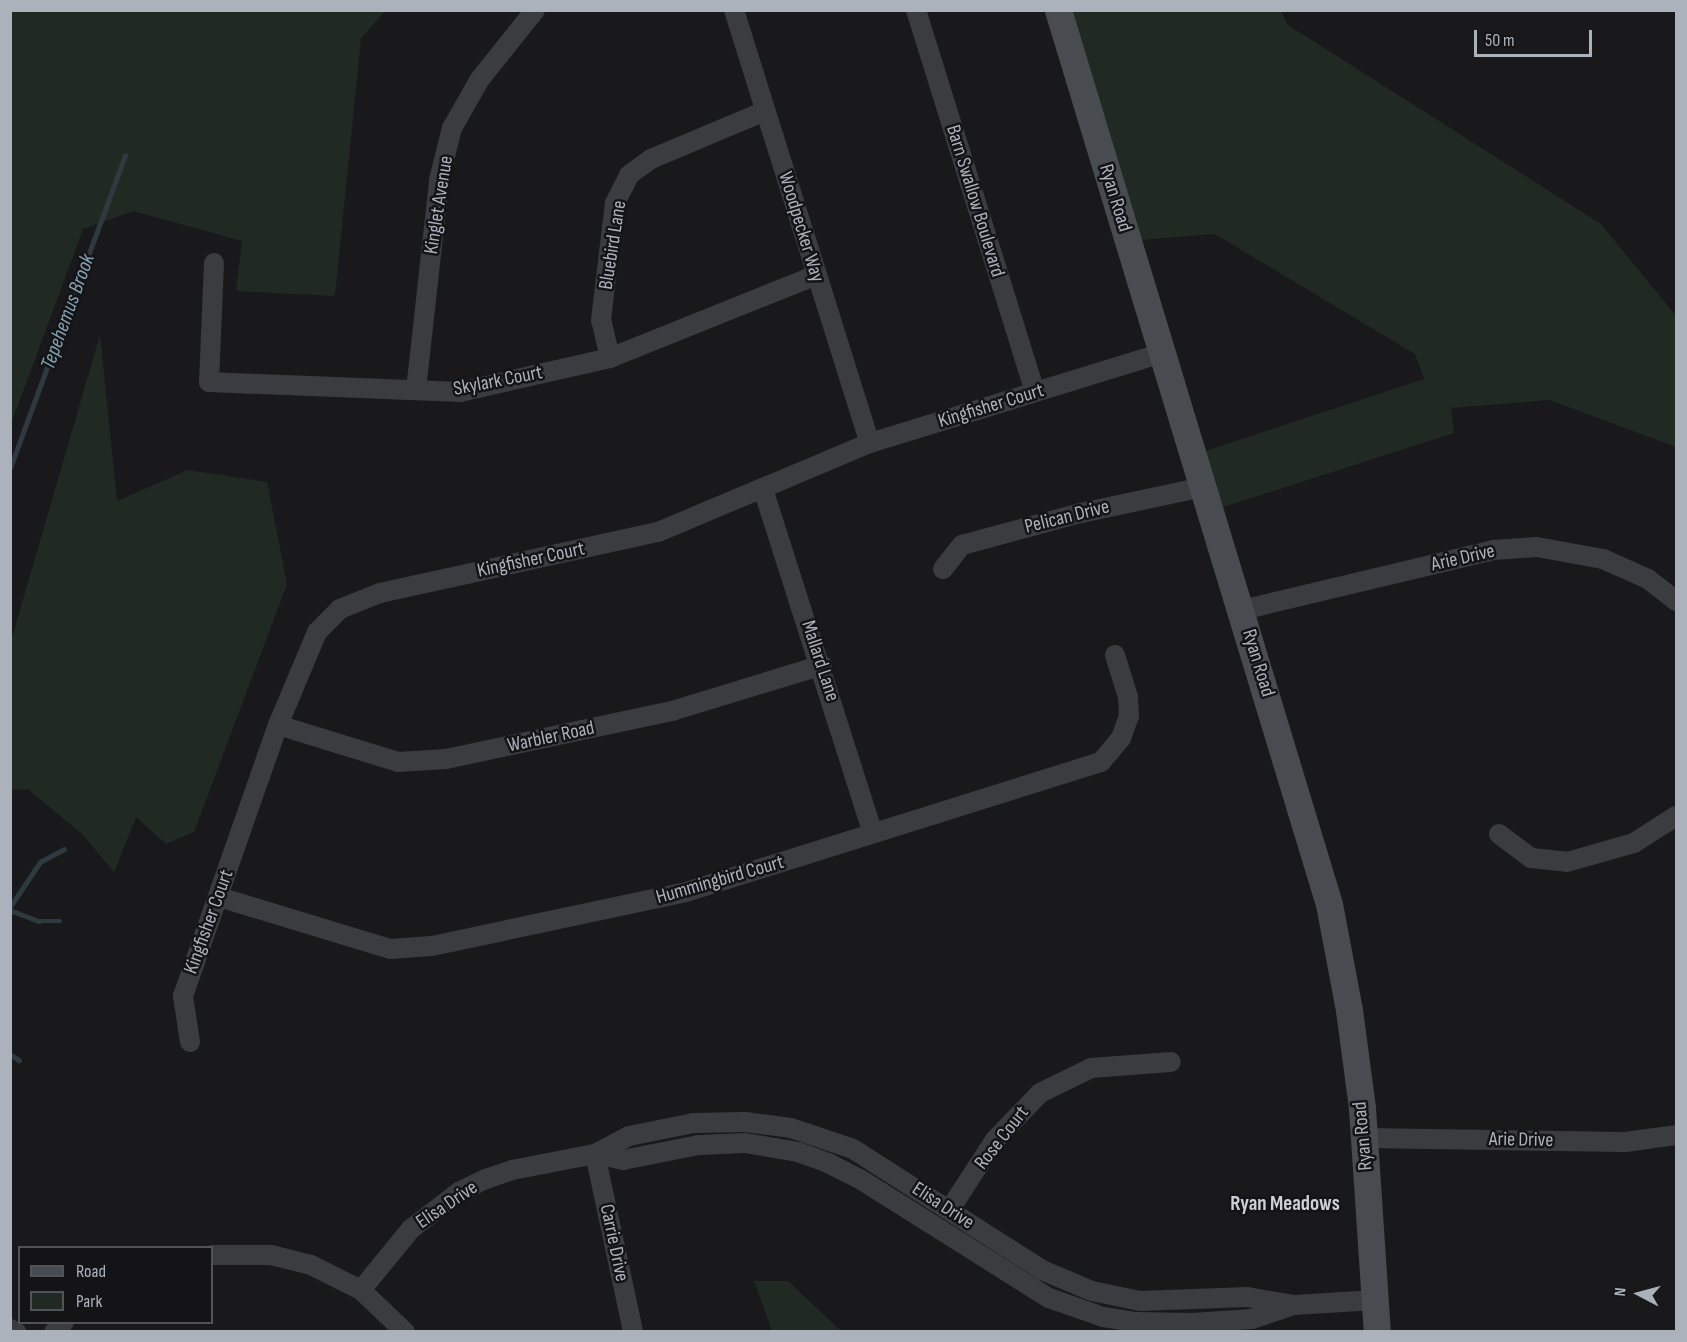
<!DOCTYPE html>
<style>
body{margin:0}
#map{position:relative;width:1687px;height:1342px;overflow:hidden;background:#19191b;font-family:"Sofia Sans Condensed",sans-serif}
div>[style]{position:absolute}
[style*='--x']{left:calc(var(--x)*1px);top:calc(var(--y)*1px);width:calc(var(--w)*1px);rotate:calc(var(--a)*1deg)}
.green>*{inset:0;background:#212a22}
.stream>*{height:4.5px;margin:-2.25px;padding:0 2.25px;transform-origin:2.25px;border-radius:2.25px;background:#2f3a40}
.street>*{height:20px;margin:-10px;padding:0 10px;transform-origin:10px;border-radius:10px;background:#3a3c40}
.secondary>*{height:27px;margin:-13.5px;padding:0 13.5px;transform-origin:13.5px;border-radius:13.5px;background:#484b50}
span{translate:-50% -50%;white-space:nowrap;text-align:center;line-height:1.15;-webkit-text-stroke:5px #141417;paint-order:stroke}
.street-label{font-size:20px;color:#acb2bb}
.water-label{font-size:21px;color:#84a2b5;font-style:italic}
.neighbourhood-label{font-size:21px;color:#cdd0d7;font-weight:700}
.frame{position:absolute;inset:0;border:12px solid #acb2bb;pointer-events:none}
.legend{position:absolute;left:18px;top:1246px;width:195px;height:78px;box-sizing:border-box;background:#141417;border:2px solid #515359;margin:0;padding:8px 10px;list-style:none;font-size:18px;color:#acb2bb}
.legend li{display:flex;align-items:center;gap:12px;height:30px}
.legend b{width:30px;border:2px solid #515359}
.north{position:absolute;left:1609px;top:1264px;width:60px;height:60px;-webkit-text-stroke:4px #141417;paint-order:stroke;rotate:276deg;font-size:16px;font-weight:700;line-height:24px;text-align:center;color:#acb2bb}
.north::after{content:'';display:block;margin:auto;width:21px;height:27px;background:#acb2bb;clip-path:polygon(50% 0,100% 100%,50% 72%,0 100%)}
.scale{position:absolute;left:1474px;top:30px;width:118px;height:27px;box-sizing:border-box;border:3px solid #acb2bb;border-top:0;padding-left:8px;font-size:18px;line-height:21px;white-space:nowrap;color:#acb2bb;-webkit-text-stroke:4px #141417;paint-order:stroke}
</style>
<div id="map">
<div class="green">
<i style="clip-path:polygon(11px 10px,385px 11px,361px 38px,335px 296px,236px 291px,242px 241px,133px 211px,83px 229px,11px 424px)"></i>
<i style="clip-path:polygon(1058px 11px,1281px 11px,1288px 25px,1601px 224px,1676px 316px,1676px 447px,1550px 400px,1451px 408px,1454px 433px,1211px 511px,1193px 455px,1424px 379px,1415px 354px,1215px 234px,1128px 241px)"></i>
<i style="clip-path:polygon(100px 335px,117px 501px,188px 470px,267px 482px,287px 584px,194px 832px,166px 844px,136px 817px,114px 872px,83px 835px,28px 789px,10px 790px,11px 641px)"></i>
<i style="clip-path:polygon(754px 1281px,788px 1281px,841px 1331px,772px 1331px)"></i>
</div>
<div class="stream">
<i style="--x:10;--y:468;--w:333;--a:-69.8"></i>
<i style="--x:10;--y:907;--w:54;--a:-56.3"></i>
<i style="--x:40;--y:862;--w:27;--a:-28"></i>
<i style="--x:10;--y:910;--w:31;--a:21"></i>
<i style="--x:39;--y:921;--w:21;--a:0"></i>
<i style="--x:10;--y:1054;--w:11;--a:34"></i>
</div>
<div class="street">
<i style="--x:734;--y:10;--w:454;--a:72.6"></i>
<i style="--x:916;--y:10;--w:400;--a:72.7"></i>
<i style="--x:214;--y:263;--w:119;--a:92.4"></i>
<i style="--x:209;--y:382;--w:251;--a:2.3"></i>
<i style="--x:460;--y:392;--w:154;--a:-12.8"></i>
<i style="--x:610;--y:358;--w:222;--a:-21.9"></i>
<i style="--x:610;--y:358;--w:39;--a:-103"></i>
<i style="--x:601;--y:320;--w:118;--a:-83.2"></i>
<i style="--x:615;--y:203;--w:31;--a:-63"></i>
<i style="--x:629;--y:175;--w:27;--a:-36"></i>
<i style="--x:651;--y:159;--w:124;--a:-22.8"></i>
<i style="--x:416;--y:390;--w:211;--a:-83.7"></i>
<i style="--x:439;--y:180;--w:54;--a:-76"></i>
<i style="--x:452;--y:128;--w:56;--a:-60.3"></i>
<i style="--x:480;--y:79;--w:88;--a:-51.4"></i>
<i style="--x:763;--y:489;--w:361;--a:72.3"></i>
<i style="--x:943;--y:569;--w:31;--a:-52"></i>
<i style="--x:962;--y:545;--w:123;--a:-15.1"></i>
<i style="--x:1081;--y:513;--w:125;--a:-12"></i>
<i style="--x:1242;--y:610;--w:258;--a:-13.4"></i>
<i style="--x:1493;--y:550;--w:44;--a:-3.9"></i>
<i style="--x:1537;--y:547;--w:67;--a:10.3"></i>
<i style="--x:1603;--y:559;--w:49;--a:24"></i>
<i style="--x:1648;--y:579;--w:36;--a:38"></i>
<i style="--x:278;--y:725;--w:126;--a:17.1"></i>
<i style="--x:398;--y:762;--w:48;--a:-3.6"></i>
<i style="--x:446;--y:759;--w:231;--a:-12"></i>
<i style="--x:672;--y:711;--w:157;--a:-17"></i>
<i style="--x:1499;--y:834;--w:40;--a:37"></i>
<i style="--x:1531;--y:858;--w:36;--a:6"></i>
<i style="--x:1567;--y:862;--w:70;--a:-15.8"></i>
<i style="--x:1634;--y:843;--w:50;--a:-32.7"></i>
<i style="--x:219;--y:897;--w:179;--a:16.9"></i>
<i style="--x:390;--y:949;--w:42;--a:-4.1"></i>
<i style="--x:432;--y:946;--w:260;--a:-12"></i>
<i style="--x:686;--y:892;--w:435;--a:-17.4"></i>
<i style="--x:1101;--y:762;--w:31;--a:-50"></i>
<i style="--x:1121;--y:738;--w:23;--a:-70"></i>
<i style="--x:1129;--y:716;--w:19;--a:-93"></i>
<i style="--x:1128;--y:697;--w:44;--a:-107.2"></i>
<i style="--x:190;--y:1042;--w:47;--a:-98.7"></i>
<i style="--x:183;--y:996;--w:287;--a:-70.7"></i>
<i style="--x:278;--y:725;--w:101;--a:-67.2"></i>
<i style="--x:317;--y:632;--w:33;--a:-45"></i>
<i style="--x:340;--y:609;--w:43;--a:-21.8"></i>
<i style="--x:380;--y:593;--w:285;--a:-12.4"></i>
<i style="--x:658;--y:532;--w:230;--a:-22.8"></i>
<i style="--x:870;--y:443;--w:306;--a:-17.1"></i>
<i style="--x:1365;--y:1138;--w:260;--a:0.9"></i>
<i style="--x:1625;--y:1142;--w:51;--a:-7.8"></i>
<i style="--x:595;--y:1154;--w:38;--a:-28"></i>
<i style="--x:629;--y:1136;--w:66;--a:-11.3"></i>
<i style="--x:694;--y:1123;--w:51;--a:-1.1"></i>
<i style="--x:745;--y:1122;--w:46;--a:7.4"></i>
<i style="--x:791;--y:1128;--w:65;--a:18.7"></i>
<i style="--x:853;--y:1149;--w:224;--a:32.6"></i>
<i style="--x:1042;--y:1270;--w:54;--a:22.8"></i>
<i style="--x:1092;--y:1291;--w:49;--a:11.8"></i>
<i style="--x:1140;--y:1301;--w:107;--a:-2.1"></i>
<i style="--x:1247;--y:1297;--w:48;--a:9.7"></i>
<i style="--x:1294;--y:1305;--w:81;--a:-3.5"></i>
<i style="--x:595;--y:1154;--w:182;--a:77.9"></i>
<i style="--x:950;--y:1209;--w:82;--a:-56.9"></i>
<i style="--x:995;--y:1140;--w:65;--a:-46.2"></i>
<i style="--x:1040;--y:1093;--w:57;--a:-26.1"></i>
<i style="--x:1091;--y:1068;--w:80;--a:-4.3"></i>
<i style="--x:212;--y:1255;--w:59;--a:0"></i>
<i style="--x:271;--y:1255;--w:41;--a:14"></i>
<i style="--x:311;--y:1265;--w:56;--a:26.6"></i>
<i style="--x:361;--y:1290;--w:61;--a:43.7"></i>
<i style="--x:361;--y:1290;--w:79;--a:-50.7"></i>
<i style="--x:411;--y:1229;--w:61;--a:-37.6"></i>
<i style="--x:459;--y:1192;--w:30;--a:-26"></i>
<i style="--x:486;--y:1179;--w:28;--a:-19"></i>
<i style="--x:512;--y:1170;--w:85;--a:-10.9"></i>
<i style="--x:595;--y:1154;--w:29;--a:12"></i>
<i style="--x:623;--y:1160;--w:77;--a:-11.2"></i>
<i style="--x:699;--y:1145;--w:46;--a:-2.5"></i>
<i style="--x:745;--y:1143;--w:54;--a:9.6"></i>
<i style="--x:798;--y:1152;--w:32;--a:20"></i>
<i style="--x:828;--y:1163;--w:39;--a:27"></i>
<i style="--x:863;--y:1181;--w:220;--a:32.2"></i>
<i style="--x:1049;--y:1298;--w:57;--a:19.4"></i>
<i style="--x:1103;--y:1317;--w:33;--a:9"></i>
<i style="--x:1136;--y:1322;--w:56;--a:1"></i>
<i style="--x:1192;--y:1323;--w:60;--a:-3.8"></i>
<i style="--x:1252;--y:1319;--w:44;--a:-18.4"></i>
<i style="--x:10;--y:1329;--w:7;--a:27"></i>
<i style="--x:54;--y:1332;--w:14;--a:-45"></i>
</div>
<div class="secondary">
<i style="--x:1058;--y:10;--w:934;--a:73.14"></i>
<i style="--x:1329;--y:904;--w:108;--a:79.3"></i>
<i style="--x:1349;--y:1010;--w:99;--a:82.4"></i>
<i style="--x:1362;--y:1108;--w:225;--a:86.2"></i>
</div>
<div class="street-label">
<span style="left:1115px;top:198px;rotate:73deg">Ryan Road</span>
<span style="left:975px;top:201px;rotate:73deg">Barn Swallow Boulevard</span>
<span style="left:439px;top:205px;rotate:-81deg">Kinglet Avenue</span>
<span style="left:801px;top:227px;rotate:73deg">Woodpecker Way</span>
<span style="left:613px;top:245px;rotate:-81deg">Bluebird Lane</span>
<span style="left:498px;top:381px;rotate:-11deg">Skylark Court</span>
<span style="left:991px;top:406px;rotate:-17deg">Kingfisher Court</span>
<span style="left:1067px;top:517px;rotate:-14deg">Pelican Drive</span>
<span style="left:1463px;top:558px;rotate:-13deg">Arie Drive</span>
<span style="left:531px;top:560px;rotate:-12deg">Kingfisher Court</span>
<span style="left:820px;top:661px;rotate:72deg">Mallard Lane</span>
<span style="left:1258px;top:663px;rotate:73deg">Ryan Road</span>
<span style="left:551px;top:737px;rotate:-12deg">Warbler Road</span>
<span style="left:720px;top:880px;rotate:-16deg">Hummingbird Court</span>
<span style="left:209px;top:922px;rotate:-70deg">Kingfisher Court</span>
<span style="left:1363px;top:1136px;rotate:-95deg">Ryan Road</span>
<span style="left:1002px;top:1138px;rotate:-52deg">Rose Court</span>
<span style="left:1521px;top:1140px;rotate:1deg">Arie Drive</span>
<span style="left:447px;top:1205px;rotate:-34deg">Elisa Drive</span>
<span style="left:943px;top:1206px;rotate:33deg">Elisa Drive</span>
<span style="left:614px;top:1243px;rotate:78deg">Carrie Drive</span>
</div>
<div class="water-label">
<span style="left:68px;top:312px;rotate:-70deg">Tepehemus Brook</span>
</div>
<div class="neighbourhood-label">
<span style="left:1285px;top:1204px">Ryan Meadows</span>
</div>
<div class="frame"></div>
<ul class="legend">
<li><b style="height:8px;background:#484b50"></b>Road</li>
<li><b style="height:16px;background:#212a22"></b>Park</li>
</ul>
<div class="north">N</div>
<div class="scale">50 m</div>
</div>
